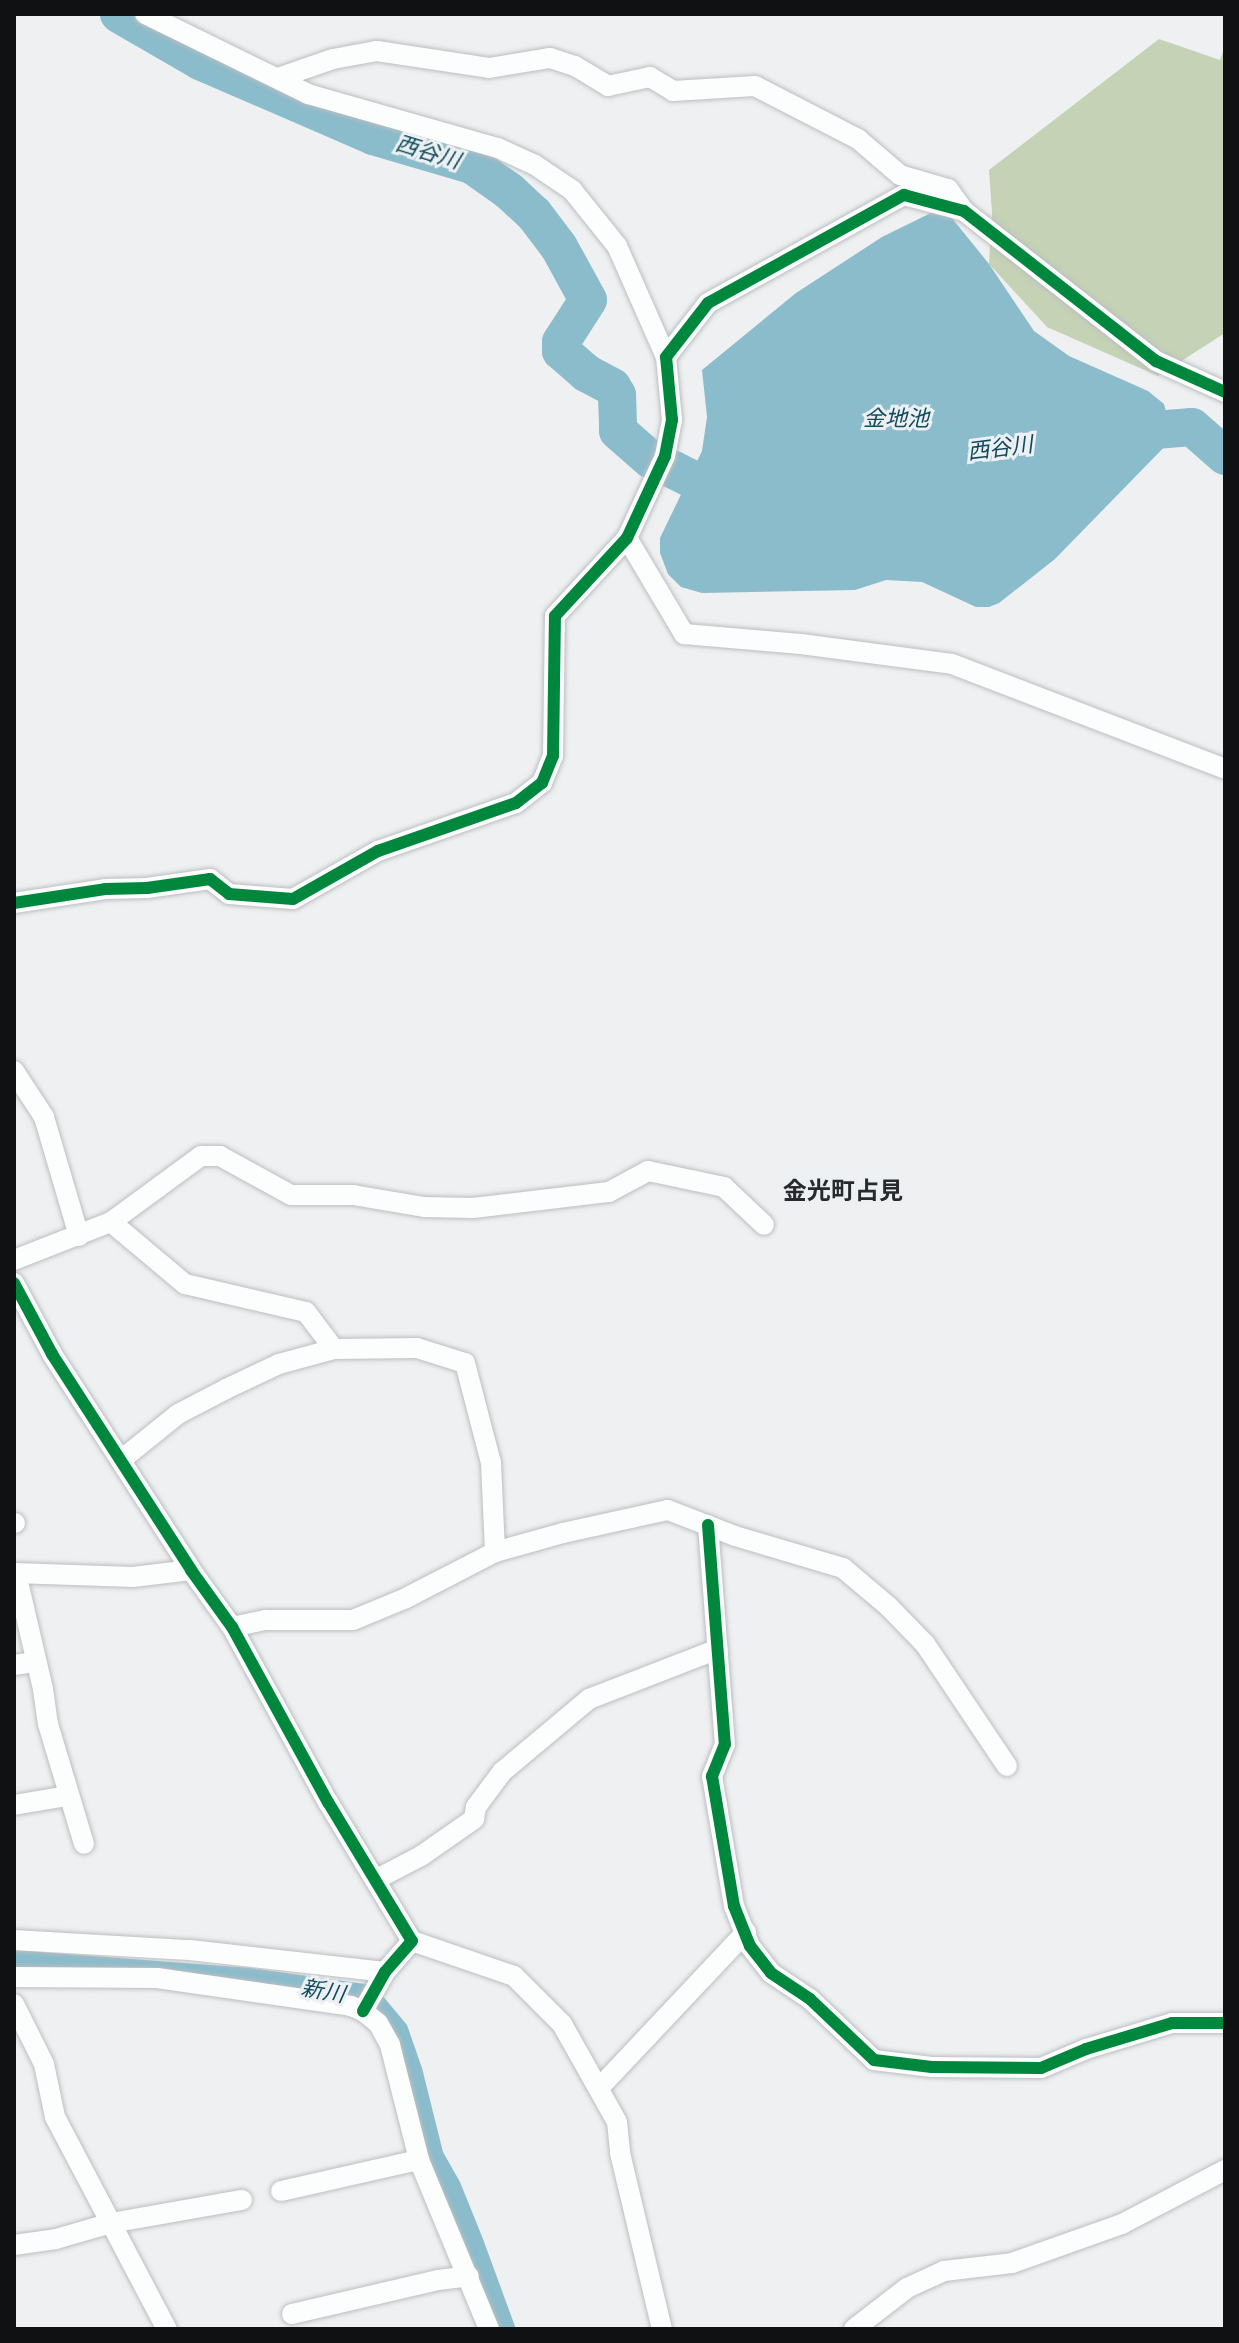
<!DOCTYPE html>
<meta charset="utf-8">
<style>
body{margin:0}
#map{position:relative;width:1239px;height:2343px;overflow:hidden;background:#eef0f2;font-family:Montserrat,"Noto Sans JP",sans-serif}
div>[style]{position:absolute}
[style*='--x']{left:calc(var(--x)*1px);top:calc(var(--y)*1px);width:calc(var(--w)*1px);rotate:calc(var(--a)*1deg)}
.forest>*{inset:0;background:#c5d2b6}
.water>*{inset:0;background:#8bbccc}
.river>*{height:38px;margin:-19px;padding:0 19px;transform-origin:19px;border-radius:19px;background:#8bbccc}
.roads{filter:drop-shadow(0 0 2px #bcbebf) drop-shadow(0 0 2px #bcbebf)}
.minor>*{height:20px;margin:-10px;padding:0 10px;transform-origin:10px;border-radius:10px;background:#fcfdfd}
.cycleway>*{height:12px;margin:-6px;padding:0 6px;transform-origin:6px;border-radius:6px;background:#00873e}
span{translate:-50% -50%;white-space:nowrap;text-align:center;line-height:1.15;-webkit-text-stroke:6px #edf0f3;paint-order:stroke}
.water-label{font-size:22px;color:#104b5c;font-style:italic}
.quarter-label{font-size:24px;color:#27292c;font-weight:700}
.frame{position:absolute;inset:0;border:16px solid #101112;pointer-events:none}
</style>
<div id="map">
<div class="forest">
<i style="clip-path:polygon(1159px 39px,1220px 60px,1225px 46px,1225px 333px,1158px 376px,1047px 327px,989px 264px,992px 212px,989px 170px)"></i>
</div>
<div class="water">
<i style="clip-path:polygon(943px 207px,989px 264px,1034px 331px,1069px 356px,1148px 391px,1164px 404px,1173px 438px,1055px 559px,999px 603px,989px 607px,976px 607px,922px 582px,886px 580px,855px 590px,702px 593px,681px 587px,668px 574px,660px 553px,660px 538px,702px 451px,707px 417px,702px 370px,796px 293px,882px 237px)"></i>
<i style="clip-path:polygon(14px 1950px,251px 1968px,365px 1984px,382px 1995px,407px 2025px,422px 2068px,443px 2152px,460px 2182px,483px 2239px,516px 2329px,494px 2329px,372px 2011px,14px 1969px)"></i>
</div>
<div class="river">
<i style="--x:119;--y:14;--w:94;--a:30.1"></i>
<i style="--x:200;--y:61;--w:189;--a:23.4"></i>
<i style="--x:373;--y:136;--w:103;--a:16.3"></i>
<i style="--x:472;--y:165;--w:45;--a:35.1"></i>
<i style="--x:509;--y:191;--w:34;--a:43"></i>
<i style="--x:534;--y:214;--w:41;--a:52.9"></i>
<i style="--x:559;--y:247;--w:60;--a:61.3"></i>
<i style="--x:588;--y:300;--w:50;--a:122.7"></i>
<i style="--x:561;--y:342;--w:9;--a:90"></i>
<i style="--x:561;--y:351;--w:33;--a:41"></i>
<i style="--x:586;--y:373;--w:30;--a:28"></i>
<i style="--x:612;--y:387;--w:9;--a:58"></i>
<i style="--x:617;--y:395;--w:36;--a:88"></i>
<i style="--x:618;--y:431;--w:44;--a:41.3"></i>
<i style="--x:1119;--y:433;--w:73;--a:-4.7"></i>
<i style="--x:1192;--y:427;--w:44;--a:41.3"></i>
<i style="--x:672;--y:469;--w:35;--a:27"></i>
<i style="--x:703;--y:485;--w:34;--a:-7"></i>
</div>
<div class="roads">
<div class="minor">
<i style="--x:145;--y:14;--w:182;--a:26.1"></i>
<i style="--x:308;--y:94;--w:198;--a:15.9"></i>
<i style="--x:498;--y:148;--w:41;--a:24.7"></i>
<i style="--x:535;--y:165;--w:45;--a:34"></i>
<i style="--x:572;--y:190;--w:72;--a:51.2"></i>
<i style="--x:617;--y:246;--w:121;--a:66.2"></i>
<i style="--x:278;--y:78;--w:58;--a:-19.1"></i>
<i style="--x:333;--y:59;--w:45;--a:-10.3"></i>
<i style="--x:377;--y:51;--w:113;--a:8.6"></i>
<i style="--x:489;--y:68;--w:62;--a:-9.3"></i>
<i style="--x:550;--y:58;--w:26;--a:18"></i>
<i style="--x:575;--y:66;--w:39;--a:31"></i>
<i style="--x:608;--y:86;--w:43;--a:-12.1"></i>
<i style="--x:650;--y:77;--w:27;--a:31"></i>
<i style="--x:673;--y:91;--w:82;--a:-3.5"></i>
<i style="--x:755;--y:86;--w:116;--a:27.2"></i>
<i style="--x:858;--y:139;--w:55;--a:40.6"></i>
<i style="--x:900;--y:175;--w:50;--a:16.3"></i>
<i style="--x:948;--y:189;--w:27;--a:54"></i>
<i style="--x:627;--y:538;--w:112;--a:59.3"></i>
<i style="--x:684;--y:634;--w:117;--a:4.9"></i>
<i style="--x:801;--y:644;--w:152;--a:7.5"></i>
<i style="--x:952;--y:664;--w:292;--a:21"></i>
<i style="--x:14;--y:903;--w:92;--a:-8.7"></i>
<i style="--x:105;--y:889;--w:42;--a:-1.4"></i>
<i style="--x:147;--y:888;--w:64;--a:-8.1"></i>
<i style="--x:210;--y:879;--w:24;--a:38"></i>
<i style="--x:229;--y:894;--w:64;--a:4.5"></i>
<i style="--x:293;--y:899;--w:98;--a:-29.5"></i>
<i style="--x:378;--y:851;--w:146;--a:-19.2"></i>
<i style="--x:516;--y:803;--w:33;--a:-38"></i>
<i style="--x:542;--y:783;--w:29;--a:-68"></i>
<i style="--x:553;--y:756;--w:140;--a:-89.2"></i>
<i style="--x:555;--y:616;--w:106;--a:-47.3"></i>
<i style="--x:627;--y:538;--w:90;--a:-65.1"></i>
<i style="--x:665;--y:456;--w:37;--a:-79"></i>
<i style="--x:672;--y:420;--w:63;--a:-95.4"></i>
<i style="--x:666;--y:357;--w:68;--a:-52.1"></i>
<i style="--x:708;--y:303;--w:224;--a:-28.9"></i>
<i style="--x:904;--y:195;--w:62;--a:14.9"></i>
<i style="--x:964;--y:211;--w:244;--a:38"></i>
<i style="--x:1156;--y:361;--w:76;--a:24.2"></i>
<i style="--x:14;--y:1071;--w:55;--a:56.9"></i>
<i style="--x:44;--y:1117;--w:124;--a:73.6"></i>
<i style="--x:111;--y:1222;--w:97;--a:40"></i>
<i style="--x:185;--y:1284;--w:124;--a:13"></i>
<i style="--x:306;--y:1312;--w:46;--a:52.9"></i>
<i style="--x:334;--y:1349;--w:83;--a:-0.7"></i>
<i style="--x:417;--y:1348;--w:50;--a:17.4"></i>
<i style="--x:465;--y:1363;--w:103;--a:75.4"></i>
<i style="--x:491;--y:1463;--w:89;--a:87.4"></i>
<i style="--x:14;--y:1260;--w:104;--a:-21.4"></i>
<i style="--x:111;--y:1222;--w:112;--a:-36.3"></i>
<i style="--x:201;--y:1156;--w:19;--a:0"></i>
<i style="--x:220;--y:1156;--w:81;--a:28.8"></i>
<i style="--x:291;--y:1195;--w:62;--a:0"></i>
<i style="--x:353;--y:1195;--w:72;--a:9.6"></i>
<i style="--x:424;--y:1207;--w:49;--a:1.2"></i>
<i style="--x:473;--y:1208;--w:137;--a:-6.7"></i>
<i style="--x:609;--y:1192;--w:44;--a:-28.3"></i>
<i style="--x:648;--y:1171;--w:78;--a:11.9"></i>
<i style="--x:724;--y:1187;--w:55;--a:43.5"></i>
<i style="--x:14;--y:1283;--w:81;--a:61.8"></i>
<i style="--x:52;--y:1354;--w:257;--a:57.2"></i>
<i style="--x:191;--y:1570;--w:70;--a:54.3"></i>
<i style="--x:232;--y:1627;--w:200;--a:61.3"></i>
<i style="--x:328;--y:1802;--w:162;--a:58.9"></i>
<i style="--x:412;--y:1941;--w:41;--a:131.1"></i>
<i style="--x:385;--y:1972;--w:45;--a:119.4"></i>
<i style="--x:121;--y:1460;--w:73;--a:-38.9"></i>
<i style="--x:178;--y:1414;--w:54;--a:-27.5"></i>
<i style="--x:226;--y:1389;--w:59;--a:-25.3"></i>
<i style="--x:279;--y:1364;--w:57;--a:-15.3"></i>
<i style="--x:14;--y:1523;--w:1;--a:0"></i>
<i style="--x:708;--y:1525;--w:220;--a:85.6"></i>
<i style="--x:725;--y:1744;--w:35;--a:112"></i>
<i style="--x:712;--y:1776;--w:132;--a:80.4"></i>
<i style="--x:734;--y:1906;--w:43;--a:68.2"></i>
<i style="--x:750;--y:1946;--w:34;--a:52"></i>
<i style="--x:771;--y:1973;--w:47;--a:33.7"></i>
<i style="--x:810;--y:1999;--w:88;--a:43.6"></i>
<i style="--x:874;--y:2060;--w:58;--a:6.9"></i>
<i style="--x:932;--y:2067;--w:109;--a:0.5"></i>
<i style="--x:1041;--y:2068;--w:49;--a:-22.9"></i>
<i style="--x:1086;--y:2049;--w:90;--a:-16.8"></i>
<i style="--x:1172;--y:2023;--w:53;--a:0"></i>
<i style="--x:14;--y:1573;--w:119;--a:1.9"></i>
<i style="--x:133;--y:1577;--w:58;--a:-6.9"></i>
<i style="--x:16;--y:1573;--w:119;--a:76.9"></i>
<i style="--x:43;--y:1689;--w:35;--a:82"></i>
<i style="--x:48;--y:1724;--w:125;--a:73.3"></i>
<i style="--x:232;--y:1627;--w:35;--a:-12"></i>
<i style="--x:266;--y:1620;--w:87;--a:0"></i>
<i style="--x:353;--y:1620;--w:57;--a:-22.5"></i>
<i style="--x:406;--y:1598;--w:100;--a:-27.3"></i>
<i style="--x:495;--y:1552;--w:71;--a:-15.6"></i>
<i style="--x:563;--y:1533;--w:107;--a:-12.4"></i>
<i style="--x:668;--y:1510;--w:72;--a:21.2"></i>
<i style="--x:735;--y:1536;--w:113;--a:16.5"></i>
<i style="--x:843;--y:1568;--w:59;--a:40.2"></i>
<i style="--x:888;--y:1606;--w:53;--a:45.8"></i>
<i style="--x:925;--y:1644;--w:147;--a:56.1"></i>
<i style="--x:14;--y:1665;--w:22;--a:-8"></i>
<i style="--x:14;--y:1805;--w:54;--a:-9.6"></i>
<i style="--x:375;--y:1880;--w:52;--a:-27.6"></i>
<i style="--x:421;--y:1856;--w:65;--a:-34.9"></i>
<i style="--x:474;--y:1819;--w:12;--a:-81"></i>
<i style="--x:476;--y:1807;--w:44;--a:-53.4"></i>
<i style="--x:502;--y:1772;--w:114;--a:-40"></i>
<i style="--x:589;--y:1699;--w:138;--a:-21.2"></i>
<i style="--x:14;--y:1940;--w:176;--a:3.3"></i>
<i style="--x:190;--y:1950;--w:196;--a:6.4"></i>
<i style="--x:412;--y:1941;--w:108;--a:18.9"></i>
<i style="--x:514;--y:1976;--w:68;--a:45"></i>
<i style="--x:562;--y:2024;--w:112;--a:60.7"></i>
<i style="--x:617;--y:2122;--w:31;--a:84"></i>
<i style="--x:620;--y:2153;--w:181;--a:76.6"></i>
<i style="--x:14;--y:1977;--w:143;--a:0.4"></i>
<i style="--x:157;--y:1978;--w:196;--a:8.2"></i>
<i style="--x:351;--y:2006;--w:13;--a:23"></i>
<i style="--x:363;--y:2011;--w:19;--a:39"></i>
<i style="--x:378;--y:2023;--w:25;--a:61"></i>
<i style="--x:390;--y:2045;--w:119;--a:75.8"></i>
<i style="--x:419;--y:2160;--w:183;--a:67.5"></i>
<i style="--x:14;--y:2004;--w:67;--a:63.4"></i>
<i style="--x:44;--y:2064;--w:54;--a:78.3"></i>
<i style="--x:55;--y:2117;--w:240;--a:62.2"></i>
<i style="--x:600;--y:2087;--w:213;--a:-46.7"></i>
<i style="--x:281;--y:2191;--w:141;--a:-12.7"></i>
<i style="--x:14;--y:2245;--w:42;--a:-8.1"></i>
<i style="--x:56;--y:2239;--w:57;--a:-16.2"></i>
<i style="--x:111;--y:2223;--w:133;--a:-10"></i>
<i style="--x:292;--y:2314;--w:150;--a:-13.1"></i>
<i style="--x:438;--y:2280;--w:31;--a:-7"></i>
<i style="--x:854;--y:2329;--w:67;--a:-37.7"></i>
<i style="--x:907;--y:2288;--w:41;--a:-24.7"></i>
<i style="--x:944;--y:2271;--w:68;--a:-6.7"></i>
<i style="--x:1012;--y:2263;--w:117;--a:-19.5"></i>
<i style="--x:1122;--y:2224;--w:116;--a:-27.7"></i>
</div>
</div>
<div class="cycleway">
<i style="--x:14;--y:903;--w:92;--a:-8.7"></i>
<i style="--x:105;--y:889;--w:42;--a:-1.4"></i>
<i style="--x:147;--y:888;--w:64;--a:-8.1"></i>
<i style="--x:210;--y:879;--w:24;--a:38"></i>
<i style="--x:229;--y:894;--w:64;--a:4.5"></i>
<i style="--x:293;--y:899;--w:98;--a:-29.5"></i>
<i style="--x:378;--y:851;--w:146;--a:-19.2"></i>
<i style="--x:516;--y:803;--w:33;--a:-38"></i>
<i style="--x:542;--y:783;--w:29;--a:-68"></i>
<i style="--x:553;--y:756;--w:140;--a:-89.2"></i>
<i style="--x:555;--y:616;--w:106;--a:-47.3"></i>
<i style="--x:627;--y:538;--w:90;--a:-65.1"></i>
<i style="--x:665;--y:456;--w:37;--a:-79"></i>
<i style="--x:672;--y:420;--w:63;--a:-95.4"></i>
<i style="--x:666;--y:357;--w:68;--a:-52.1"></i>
<i style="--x:708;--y:303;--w:224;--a:-28.9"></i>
<i style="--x:904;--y:195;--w:62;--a:14.9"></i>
<i style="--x:964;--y:211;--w:244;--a:38"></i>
<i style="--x:1156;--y:361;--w:76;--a:24.2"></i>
<i style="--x:14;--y:1283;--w:81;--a:61.8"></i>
<i style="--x:52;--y:1354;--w:257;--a:57.2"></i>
<i style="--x:191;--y:1570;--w:70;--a:54.3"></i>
<i style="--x:232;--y:1627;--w:200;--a:61.3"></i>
<i style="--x:328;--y:1802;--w:162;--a:58.9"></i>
<i style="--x:412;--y:1941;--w:41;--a:131.1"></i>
<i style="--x:385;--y:1972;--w:45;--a:119.4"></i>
<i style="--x:708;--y:1525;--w:220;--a:85.6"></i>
<i style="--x:725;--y:1744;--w:35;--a:112"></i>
<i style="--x:712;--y:1776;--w:132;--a:80.4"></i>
<i style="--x:734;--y:1906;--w:43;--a:68.2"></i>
<i style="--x:750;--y:1946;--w:34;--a:52"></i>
<i style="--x:771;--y:1973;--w:47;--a:33.7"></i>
<i style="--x:810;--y:1999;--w:88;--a:43.6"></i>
<i style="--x:874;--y:2060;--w:58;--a:6.9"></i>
<i style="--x:932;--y:2067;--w:109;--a:0.5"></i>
<i style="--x:1041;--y:2068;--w:49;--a:-22.9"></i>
<i style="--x:1086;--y:2049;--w:90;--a:-16.8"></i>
<i style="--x:1172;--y:2023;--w:53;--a:0"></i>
</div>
<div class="water-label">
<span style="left:428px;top:152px;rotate:17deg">西谷川</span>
<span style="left:896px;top:419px">金地池</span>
<span style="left:1000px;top:448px;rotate:-7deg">西谷川</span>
<span style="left:323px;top:1991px;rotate:10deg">新川</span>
</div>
<div class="quarter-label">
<span style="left:843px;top:1191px">金光町占見</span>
</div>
<div class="frame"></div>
</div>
